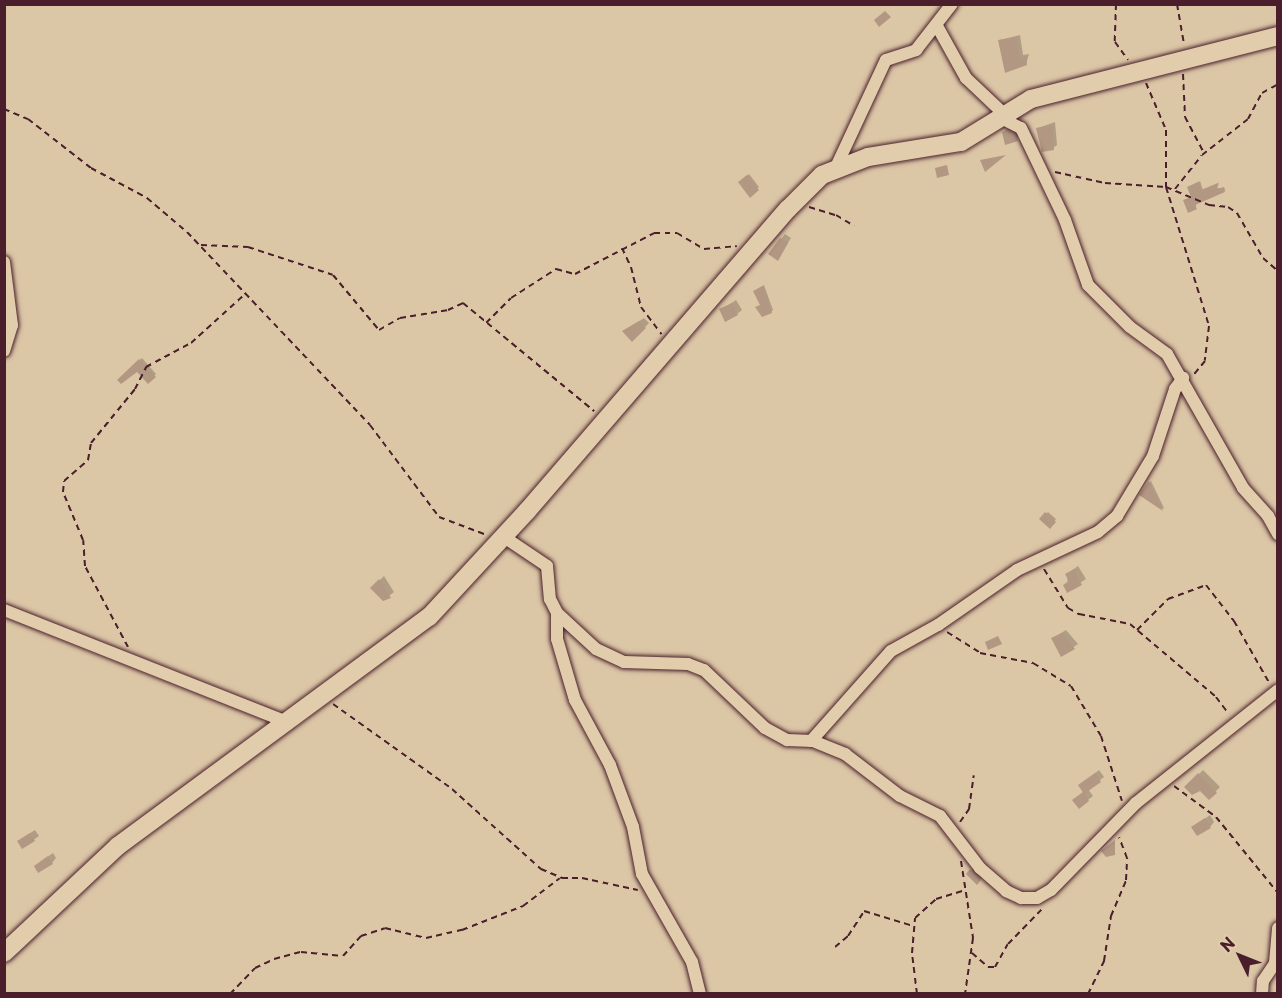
<!DOCTYPE html>
<style>
body{margin:0}
#map{position:relative;width:1282px;height:998px;overflow:hidden;background:#dbc6a6;font-family:"Playpen Sans",sans-serif}
div>[style]{position:absolute}
[style*='--x']{left:calc(var(--x)*1px);top:calc(var(--y)*1px);width:calc(var(--w)*1px);rotate:calc(var(--a)*1deg)}
.shadow>*{inset:0;background:#0003}
.building>*{inset:0;background:#b29783}
.path>*{height:2px;margin-top:-1px;transform-origin:0;background:repeating-linear-gradient(90deg,#4a1f2b 0 6px,transparent 0 10.5px)}
.roads{filter:drop-shadow(0 0 2px #4a1f2b) drop-shadow(0 0 2px #4a1f2b)}
.street>*{height:12px;margin:-6px;padding:0 6px;transform-origin:6px;border-radius:6px;background:#e1cdab}
.secondary>*{height:18px;margin:-9px;padding:0 9px;transform-origin:9px;border-radius:9px;background:#e1cdab}
span{translate:-50% -50%;white-space:nowrap;text-align:center;line-height:1.15;-webkit-text-stroke:4.5px #e1cdab;paint-order:stroke}
.frame{position:absolute;inset:0;border:6px solid #4a1f2b;pointer-events:none}
.north{position:absolute;left:1210px;top:926px;width:60px;height:60px;-webkit-text-stroke:4px #e1cdab;paint-order:stroke;rotate:313deg;font-size:16px;font-weight:700;line-height:24px;text-align:center;color:#4a1f2b}
.north::after{content:'';display:block;margin:auto;width:21px;height:27px;background:#4a1f2b;clip-path:polygon(50% 0,100% 100%,50% 72%,0 100%)}
</style>
<div id="map">
<div class="shadow">
<i style="clip-path:polygon(1020px 35px,1023px 55px,1029px 54px,1026px 64px,1000px 40px)"></i>
<i style="clip-path:polygon(1055px 122px,1057px 145px,1053px 148px,1038px 128px)"></i>
<i style="clip-path:polygon(1008px 128px,1021px 134px,1017px 138px,1004px 132px)"></i>
<i style="clip-path:polygon(749px 174px,759px 187px,750px 195px,740px 182px)"></i>
<i style="clip-path:polygon(1200px 181px,1203px 190px,1219px 183px,1217px 188px,1226px 189px,1196px 202px,1196px 208px,1185px 200px,1193px 196px,1189px 187px)"></i>
<i style="clip-path:polygon(785px 234px,791px 238px,778px 259px,770px 253px)"></i>
<i style="clip-path:polygon(764px 285px,773px 310px,771px 312px,762px 304px,757px 289px)"></i>
<i style="clip-path:polygon(736px 300px,742px 310px,737px 314px,721px 310px)"></i>
<i style="clip-path:polygon(644px 318px,649px 323px,632px 340px,624px 331px)"></i>
<i style="clip-path:polygon(142px 358px,156px 374px,148px 382px,138px 370px,119px 380px)"></i>
<i style="clip-path:polygon(1151px 481px,1164px 508px,1163px 509px,1141px 494px)"></i>
<i style="clip-path:polygon(1048px 512px,1056px 519px,1050px 527px,1041px 519px)"></i>
<i style="clip-path:polygon(1078px 566px,1086px 579px,1068px 591px,1067px 574px)"></i>
<i style="clip-path:polygon(384px 576px,394px 592px,384px 600px,372px 588px)"></i>
<i style="clip-path:polygon(1066px 630px,1078px 644px,1062px 655px,1053px 638px)"></i>
<i style="clip-path:polygon(1099px 770px,1104px 777px,1088px 789px,1093px 796px,1079px 807px,1084px 791px,1080px 785px)"></i>
<i style="clip-path:polygon(1203px 770px,1220px 787px,1209px 798px,1200px 789px,1186px 787px)"></i>
<i style="clip-path:polygon(1210px 815px,1214px 822px,1210px 827px,1193px 827px)"></i>
<i style="clip-path:polygon(35px 830px,39px 836px,23px 847px,24px 837px)"></i>
<i style="clip-path:polygon(53px 853px,56px 858px,52px 863px,40px 862px)"></i>
<i style="clip-path:polygon(976px 866px,984px 875px,977px 883px,968px 874px)"></i>
</div>
<div class="building">
<i style="clip-path:polygon(885px 11px,891px 17px,879px 27px,874px 20px)"></i>
<i style="clip-path:polygon(1017px 37px,1020px 58px,1026px 57px,1027px 65px,1005px 73px,998px 40px)"></i>
<i style="clip-path:polygon(1052px 125px,1054px 150px,1042px 152px,1036px 128px)"></i>
<i style="clip-path:polygon(1007px 130px,1015px 134px,1018px 141px,1005px 145px,1002px 132px)"></i>
<i style="clip-path:polygon(1006px 155px,985px 172px,980px 160px)"></i>
<i style="clip-path:polygon(947px 165px,949px 175px,937px 178px,935px 168px)"></i>
<i style="clip-path:polygon(747px 175px,759px 190px,750px 198px,738px 182px)"></i>
<i style="clip-path:polygon(1198px 182px,1201px 190px,1218px 183px,1217px 189px,1224px 187px,1225px 192px,1195px 205px,1197px 209px,1188px 213px,1183px 200px,1191px 197px,1187px 187px)"></i>
<i style="clip-path:polygon(780px 238px,788px 243px,778px 261px,768px 254px)"></i>
<i style="clip-path:polygon(763px 286px,772px 313px,762px 317px,755px 307px,760px 305px,753px 291px)"></i>
<i style="clip-path:polygon(732px 303px,738px 315px,725px 322px,719px 309px)"></i>
<i style="clip-path:polygon(639px 321px,646px 328px,632px 342px,622px 331px)"></i>
<i style="clip-path:polygon(139px 359px,156px 377px,148px 384px,137px 372px,121px 384px,117px 380px)"></i>
<i style="clip-path:polygon(1149px 481px,1163px 511px,1139px 495px)"></i>
<i style="clip-path:polygon(1045px 512px,1056px 522px,1050px 529px,1039px 519px)"></i>
<i style="clip-path:polygon(1074px 569px,1082px 585px,1067px 593px,1063px 585px,1069px 581px,1065px 574px)"></i>
<i style="clip-path:polygon(379px 579px,391px 598px,383px 601px,370px 588px)"></i>
<i style="clip-path:polygon(1062px 633px,1075px 649px,1061px 657px,1051px 638px)"></i>
<i style="clip-path:polygon(998px 636px,1002px 644px,988px 650px,985px 642px)"></i>
<i style="clip-path:polygon(1095px 773px,1101px 782px,1084px 794px,1078px 785px)"></i>
<i style="clip-path:polygon(1198px 773px,1217px 793px,1209px 800px,1200px 791px,1192px 795px,1184px 787px)"></i>
<i style="clip-path:polygon(1083px 792px,1089px 801px,1079px 809px,1072px 800px)"></i>
<i style="clip-path:polygon(1205px 818px,1211px 828px,1197px 836px,1191px 827px)"></i>
<i style="clip-path:polygon(30px 833px,35px 841px,22px 849px,17px 841px)"></i>
<i style="clip-path:polygon(1115px 840px,1115px 855px,1106px 857px,1101px 851px)"></i>
<i style="clip-path:polygon(48px 856px,53px 864px,38px 873px,34px 866px)"></i>
<i style="clip-path:polygon(970px 869px,981px 880px,977px 885px,966px 874px)"></i>
</div>
<div class="path">
<i style="--x:1116;--y:4;--w:38;--a:92"></i>
<i style="--x:1115;--y:42;--w:22;--a:54"></i>
<i style="--x:1177;--y:4;--w:41;--a:80.1"></i>
<i style="--x:1183;--y:74;--w:43;--a:87.3"></i>
<i style="--x:1185;--y:117;--w:41;--a:62.2"></i>
<i style="--x:1146;--y:83;--w:51;--a:66.9"></i>
<i style="--x:1166;--y:130;--w:57;--a:90"></i>
<i style="--x:1166;--y:187;--w:145;--a:72.8"></i>
<i style="--x:1209;--y:326;--w:35;--a:97"></i>
<i style="--x:1205;--y:361;--w:17;--a:130"></i>
<i style="--x:4;--y:109;--w:26;--a:23"></i>
<i style="--x:28;--y:119;--w:80;--a:37.9"></i>
<i style="--x:91;--y:168;--w:64;--a:28.2"></i>
<i style="--x:147;--y:198;--w:52;--a:40.4"></i>
<i style="--x:187;--y:232;--w:266;--a:46.5"></i>
<i style="--x:370;--y:425;--w:115;--a:53.1"></i>
<i style="--x:439;--y:517;--w:51;--a:20.6"></i>
<i style="--x:1055;--y:172;--w:51;--a:12.4"></i>
<i style="--x:1105;--y:183;--w:61;--a:3.8"></i>
<i style="--x:1166;--y:187;--w:47;--a:22.7"></i>
<i style="--x:1209;--y:205;--w:19;--a:6"></i>
<i style="--x:1228;--y:207;--w:11;--a:34"></i>
<i style="--x:1237;--y:213;--w:52;--a:60"></i>
<i style="--x:1263;--y:258;--w:20;--a:41"></i>
<i style="--x:1175;--y:189;--w:43;--a:-51.5"></i>
<i style="--x:1202;--y:155;--w:58;--a:-38"></i>
<i style="--x:1248;--y:119;--w:30;--a:-62"></i>
<i style="--x:1262;--y:93;--w:18;--a:-29"></i>
<i style="--x:809;--y:207;--w:28;--a:17"></i>
<i style="--x:836;--y:215;--w:21;--a:31"></i>
<i style="--x:201;--y:245;--w:47;--a:2.4"></i>
<i style="--x:248;--y:247;--w:89;--a:18.2"></i>
<i style="--x:333;--y:275;--w:72;--a:50.1"></i>
<i style="--x:379;--y:330;--w:24;--a:-30"></i>
<i style="--x:400;--y:318;--w:49;--a:-9.5"></i>
<i style="--x:448;--y:310;--w:17;--a:-25"></i>
<i style="--x:463;--y:303;--w:170;--a:39.5"></i>
<i style="--x:622;--y:248;--w:21;--a:65"></i>
<i style="--x:631;--y:267;--w:41;--a:76"></i>
<i style="--x:641;--y:307;--w:34;--a:53"></i>
<i style="--x:486;--y:323;--w:35;--a:-45"></i>
<i style="--x:511;--y:298;--w:54;--a:-32.8"></i>
<i style="--x:556;--y:269;--w:20;--a:15"></i>
<i style="--x:575;--y:274;--w:89;--a:-27.4"></i>
<i style="--x:654;--y:233;--w:23;--a:0"></i>
<i style="--x:677;--y:233;--w:31;--a:31"></i>
<i style="--x:704;--y:249;--w:33;--a:-5"></i>
<i style="--x:1044;--y:569;--w:46;--a:58.4"></i>
<i style="--x:1068;--y:608;--w:13;--a:29"></i>
<i style="--x:1079;--y:614;--w:52;--a:11.1"></i>
<i style="--x:1130;--y:624;--w:113;--a:40.3"></i>
<i style="--x:1216;--y:697;--w:21;--a:53"></i>
<i style="--x:1137;--y:630;--w:44;--a:-45"></i>
<i style="--x:1168;--y:599;--w:40;--a:-20.2"></i>
<i style="--x:1206;--y:585;--w:46;--a:52.1"></i>
<i style="--x:1234;--y:621;--w:73;--a:60.3"></i>
<i style="--x:947;--y:632;--w:39;--a:32"></i>
<i style="--x:980;--y:653;--w:54;--a:10.7"></i>
<i style="--x:1033;--y:663;--w:44;--a:31.2"></i>
<i style="--x:1071;--y:686;--w:58;--a:59"></i>
<i style="--x:1101;--y:736;--w:68;--a:72.1"></i>
<i style="--x:128;--y:647;--w:92;--a:-118"></i>
<i style="--x:85;--y:566;--w:26;--a:-94"></i>
<i style="--x:83;--y:540;--w:52;--a:-112.6"></i>
<i style="--x:63;--y:492;--w:11;--a:-85"></i>
<i style="--x:64;--y:481;--w:32;--a:-41"></i>
<i style="--x:88;--y:460;--w:17;--a:-80"></i>
<i style="--x:91;--y:443;--w:70;--a:-50.8"></i>
<i style="--x:135;--y:389;--w:25;--a:-63"></i>
<i style="--x:146;--y:367;--w:51;--a:-28.1"></i>
<i style="--x:191;--y:343;--w:73;--a:-42.2"></i>
<i style="--x:333;--y:704;--w:146;--a:35.5"></i>
<i style="--x:452;--y:789;--w:120;--a:42"></i>
<i style="--x:541;--y:869;--w:23;--a:23"></i>
<i style="--x:562;--y:878;--w:20;--a:0"></i>
<i style="--x:582;--y:878;--w:57;--a:12.1"></i>
<i style="--x:1174;--y:786;--w:52;--a:36.4"></i>
<i style="--x:1216;--y:817;--w:98;--a:50.8"></i>
<i style="--x:960;--y:822;--w:16;--a:-55"></i>
<i style="--x:969;--y:809;--w:34;--a:-82"></i>
<i style="--x:961;--y:861;--w:78;--a:81.1"></i>
<i style="--x:973;--y:938;--w:57;--a:98.1"></i>
<i style="--x:835;--y:947;--w:17;--a:-40"></i>
<i style="--x:848;--y:936;--w:30;--a:-57"></i>
<i style="--x:864;--y:911;--w:51;--a:17"></i>
<i style="--x:972;--y:953;--w:21;--a:41"></i>
<i style="--x:988;--y:967;--w:7;--a:0"></i>
<i style="--x:995;--y:967;--w:26;--a:-61"></i>
<i style="--x:1008;--y:944;--w:49;--a:-45.8"></i>
<i style="--x:230;--y:994;--w:36;--a:-46"></i>
<i style="--x:255;--y:968;--w:21;--a:-25"></i>
<i style="--x:274;--y:959;--w:28;--a:-15"></i>
<i style="--x:301;--y:952;--w:42;--a:5.4"></i>
<i style="--x:343;--y:956;--w:27;--a:-48"></i>
<i style="--x:361;--y:936;--w:25;--a:-18"></i>
<i style="--x:385;--y:928;--w:42;--a:13.7"></i>
<i style="--x:426;--y:938;--w:37;--a:-13"></i>
<i style="--x:462;--y:930;--w:66;--a:-21.5"></i>
<i style="--x:523;--y:906;--w:46;--a:-37.1"></i>
<i style="--x:917;--y:994;--w:41;--a:-97"></i>
<i style="--x:912;--y:953;--w:35;--a:-85"></i>
<i style="--x:915;--y:918;--w:28;--a:-42"></i>
<i style="--x:936;--y:899;--w:30;--a:-17"></i>
<i style="--x:1088;--y:994;--w:37;--a:-64"></i>
<i style="--x:1104;--y:961;--w:46;--a:-81.2"></i>
<i style="--x:1111;--y:916;--w:39;--a:-67"></i>
<i style="--x:1126;--y:880;--w:22;--a:-87"></i>
<i style="--x:1127;--y:858;--w:22;--a:-111"></i>
</div>
<div class="roads">
<div class="street">
<i style="--x:937;--y:26;--w:60;--a:60.9"></i>
<i style="--x:966;--y:78;--w:54;--a:43.5"></i>
<i style="--x:1001;--y:118;--w:22;--a:27"></i>
<i style="--x:1021;--y:128;--w:102;--a:64.4"></i>
<i style="--x:1065;--y:220;--w:69;--a:70.5"></i>
<i style="--x:1088;--y:285;--w:59;--a:45"></i>
<i style="--x:1130;--y:327;--w:46;--a:36.1"></i>
<i style="--x:1167;--y:354;--w:154;--a:60.4"></i>
<i style="--x:1243;--y:488;--w:38;--a:48"></i>
<i style="--x:1268;--y:516;--w:21;--a:61"></i>
<i style="--x:836;--y:167;--w:118;--a:-65"></i>
<i style="--x:886;--y:60;--w:32;--a:-18"></i>
<i style="--x:916;--y:50;--w:58;--a:-52"></i>
<i style="--x:4;--y:262;--w:64;--a:82.8"></i>
<i style="--x:12;--y:325;--w:27;--a:107"></i>
<i style="--x:504;--y:537;--w:52;--a:34"></i>
<i style="--x:547;--y:566;--w:33;--a:85"></i>
<i style="--x:550;--y:599;--w:16;--a:63"></i>
<i style="--x:557;--y:613;--w:53;--a:42.7"></i>
<i style="--x:596;--y:649;--w:31;--a:25"></i>
<i style="--x:624;--y:662;--w:64;--a:1.8"></i>
<i style="--x:688;--y:664;--w:17;--a:21"></i>
<i style="--x:704;--y:670;--w:84;--a:43.6"></i>
<i style="--x:765;--y:728;--w:25;--a:29"></i>
<i style="--x:787;--y:740;--w:26;--a:2"></i>
<i style="--x:813;--y:741;--w:35;--a:22"></i>
<i style="--x:845;--y:754;--w:69;--a:37.4"></i>
<i style="--x:900;--y:796;--w:45;--a:26.6"></i>
<i style="--x:940;--y:816;--w:66;--a:52.4"></i>
<i style="--x:980;--y:868;--w:35;--a:41"></i>
<i style="--x:1006;--y:891;--w:17;--a:25"></i>
<i style="--x:1021;--y:898;--w:16;--a:0"></i>
<i style="--x:1037;--y:898;--w:16;--a:-30"></i>
<i style="--x:1051;--y:890;--w:122;--a:-45.7"></i>
<i style="--x:1136;--y:803;--w:181;--a:-38.5"></i>
<i style="--x:4;--y:610;--w:302;--a:21.6"></i>
<i style="--x:557;--y:615;--w:24;--a:90"></i>
<i style="--x:557;--y:639;--w:64;--a:73.6"></i>
<i style="--x:575;--y:700;--w:74;--a:61.7"></i>
<i style="--x:610;--y:765;--w:66;--a:69.6"></i>
<i style="--x:633;--y:827;--w:48;--a:79.2"></i>
<i style="--x:642;--y:874;--w:101;--a:60.4"></i>
<i style="--x:692;--y:962;--w:33;--a:76"></i>
<i style="--x:811;--y:741;--w:120;--a:-48.4"></i>
<i style="--x:891;--y:651;--w:54;--a:-29"></i>
<i style="--x:938;--y:625;--w:96;--a:-34.8"></i>
<i style="--x:1017;--y:570;--w:89;--a:-25.1"></i>
<i style="--x:1098;--y:532;--w:25;--a:-40"></i>
<i style="--x:1117;--y:516;--w:70;--a:-59"></i>
<i style="--x:1153;--y:456;--w:71;--a:-71.8"></i>
<i style="--x:1175;--y:389;--w:14;--a:-54"></i>
<i style="--x:1262;--y:994;--w:13;--a:-86"></i>
<i style="--x:1263;--y:981;--w:22;--a:-56"></i>
<i style="--x:1275;--y:963;--w:35;--a:-85"></i>
</div>
<div class="secondary">
<i style="--x:4;--y:953;--w:156;--a:-43.2"></i>
<i style="--x:118;--y:846;--w:386;--a:-36.4"></i>
<i style="--x:429;--y:617;--w:144;--a:-47.2"></i>
<i style="--x:527;--y:511;--w:399;--a:-49.2"></i>
<i style="--x:788;--y:209;--w:48;--a:-45"></i>
<i style="--x:822;--y:175;--w:49;--a:-21.4"></i>
<i style="--x:868;--y:157;--w:94;--a:-9.2"></i>
<i style="--x:961;--y:142;--w:82;--a:-31.6"></i>
<i style="--x:1031;--y:99;--w:255;--a:-14.3"></i>
</div>
</div>
<div class="frame"></div>
<div class="north">N</div>
</div>
